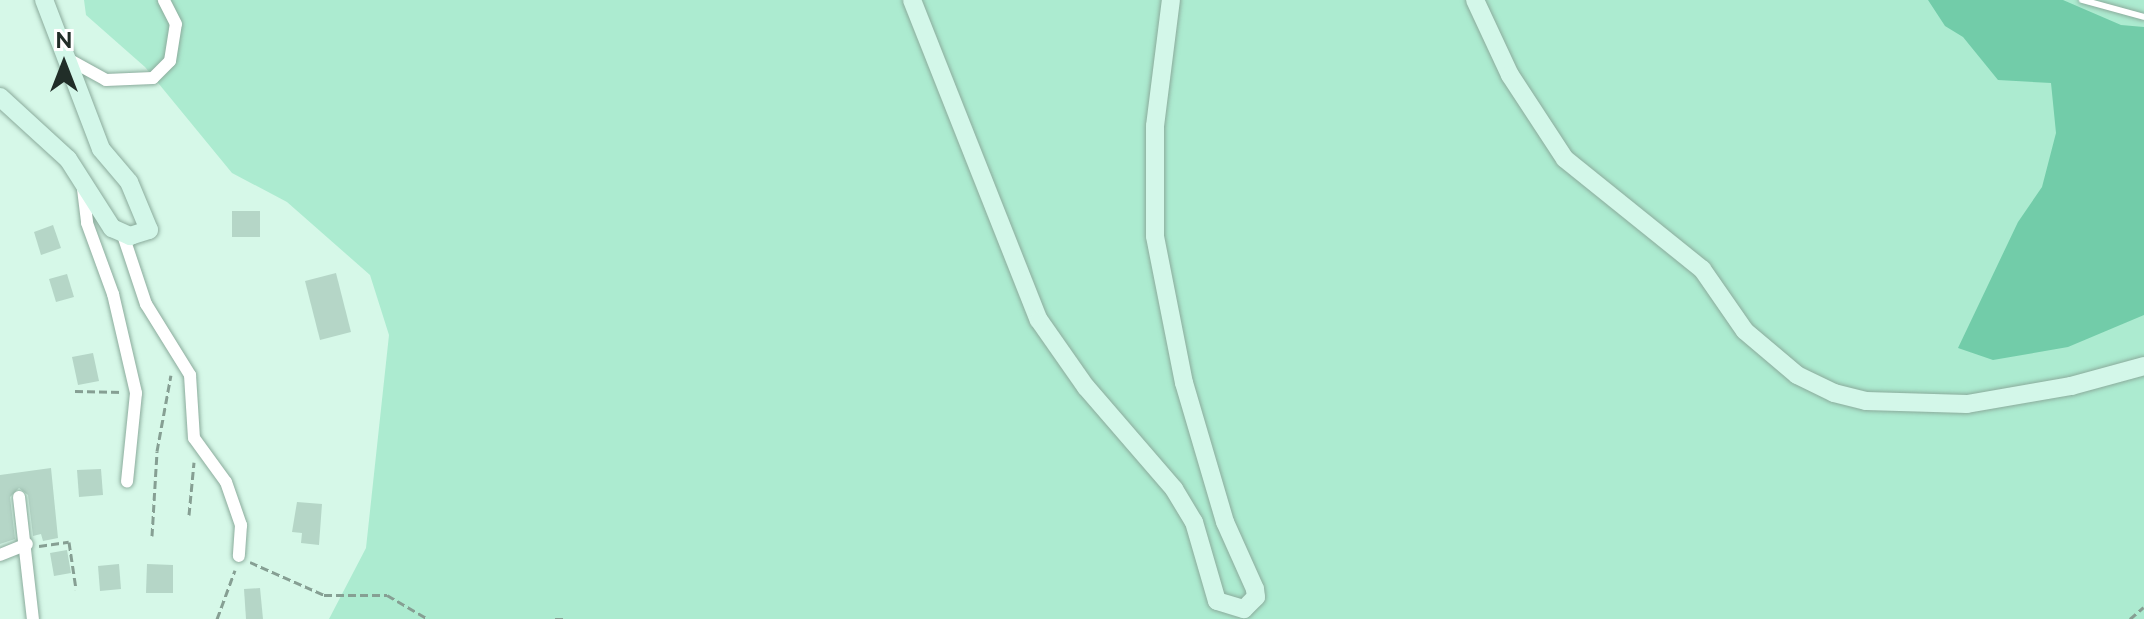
<!DOCTYPE html>
<style>
body{margin:0}
#map{position:relative;width:2144px;height:619px;overflow:hidden;background:#d6f8e8;font-family:Raleway,sans-serif}
div>[style]{position:absolute}
[style*='--x']{left:calc(var(--x)*1px);top:calc(var(--y)*1px);width:calc(var(--w)*1px);rotate:calc(var(--a)*1deg)}
.green>*{inset:0;background:#acebd0}
.forest>*{inset:0;background:#72cca9}
.building>*{inset:0;background:#b5d6c7}
.path>*{height:3px;margin-top:-1.5px;transform-origin:0;background:repeating-linear-gradient(90deg,#869f93 0 8px,transparent 0 12px)}
.roads{filter:drop-shadow(0 0 2px #8bab9c) drop-shadow(0 0 2px #8bab9c)}
.lane>*{height:6px;margin:-3px;padding:0 3px;transform-origin:3px;border-radius:3px;background:#fff}
.street>*{height:12px;margin:-6px;padding:0 6px;transform-origin:6px;border-radius:6px;background:#fff}
.secondary>*{height:18px;margin:-9px;padding:0 9px;transform-origin:9px;border-radius:9px;background:#d3f7e9}
span{translate:-50% -50%;white-space:nowrap;text-align:center;line-height:1.15;-webkit-text-stroke:6px #fff;paint-order:stroke}
.north{position:absolute;left:24px;top:24px;width:80px;height:80px;-webkit-text-stroke:6px #fff;paint-order:stroke;rotate:0deg;font-size:22px;font-weight:700;line-height:32px;text-align:center;color:#212e28}
.north::after{content:'';display:block;margin:auto;width:28px;height:36px;background:#212e28;clip-path:polygon(50% 0,100% 100%,50% 72%,0 100%)}
</style>
<div id="map">
<div class="green">
<i style="clip-path:polygon(84px 0,2144px 0,2144px 619px,329px 619px,366px 548px,389px 335px,370px 275px,287px 202px,232px 173px,145px 67px,86px 15px)"></i>
</div>
<div class="forest">
<i style="clip-path:polygon(1928px 0,2063px 0,2121px 25px,2144px 27px,2144px 315px,2068px 347px,1993px 360px,1958px 348px,2018px 222px,2042px 187px,2056px 133px,2051px 83px,1998px 80px,1963px 37px,1945px 26px)"></i>
</div>
<div class="building">
<i style="clip-path:polygon(232px 211px,260px 211px,260px 237px,232px 237px)"></i>
<i style="clip-path:polygon(53px 225px,61px 248px,41px 255px,34px 232px)"></i>
<i style="clip-path:polygon(336px 273px,351px 332px,320px 340px,305px 281px)"></i>
<i style="clip-path:polygon(67px 274px,74px 297px,56px 302px,49px 279px)"></i>
<i style="clip-path:polygon(93px 353px,99px 381px,78px 385px,72px 357px)"></i>
<i style="clip-path:polygon(51px 468px,58px 538px,43px 541px,41px 534px,33px 536px,28px 495px,19px 488px,10px 497px,15px 539px,0 544px,0 475px)"></i>
<i style="clip-path:polygon(101px 469px,103px 495px,79px 497px,77px 470px)"></i>
<i style="clip-path:polygon(297px 502px,322px 504px,319px 545px,301px 543px,302px 533px,292px 532px)"></i>
<i style="clip-path:polygon(67px 550px,71px 573px,54px 576px,50px 553px)"></i>
<i style="clip-path:polygon(119px 564px,121px 589px,100px 591px,98px 566px)"></i>
<i style="clip-path:polygon(147px 564px,173px 565px,173px 593px,146px 593px)"></i>
<i style="clip-path:polygon(260px 588px,263px 619px,246px 619px,244px 589px)"></i>
</div>
<div class="path">
<i style="--x:75;--y:391;--w:48;--a:1.2"></i>
<i style="--x:189;--y:515;--w:53;--a:-84.6"></i>
<i style="--x:152;--y:536;--w:85;--a:-86.6"></i>
<i style="--x:157;--y:451;--w:77;--a:-79.6"></i>
<i style="--x:39;--y:546;--w:30;--a:-8"></i>
<i style="--x:69;--y:542;--w:48;--a:81.5"></i>
<i style="--x:250;--y:562;--w:81;--a:24"></i>
<i style="--x:324;--y:595;--w:63;--a:0"></i>
<i style="--x:387;--y:595;--w:48;--a:30.3"></i>
<i style="--x:217;--y:619;--w:52;--a:-69.8"></i>
<i style="--x:555;--y:619;--w:11;--a:0"></i>
<i style="--x:2130;--y:619;--w:18;--a:-41"></i>
</div>
<div class="roads">
<div class="lane">
<i style="--x:2082;--y:0;--w:64;--a:15.3"></i>
</div>
<div class="street">
<i style="--x:68;--y:59;--w:43;--a:28.9"></i>
<i style="--x:106;--y:80;--w:47;--a:-2.4"></i>
<i style="--x:153;--y:78;--w:24;--a:-45"></i>
<i style="--x:170;--y:61;--w:37;--a:-81"></i>
<i style="--x:176;--y:24;--w:27;--a:-117"></i>
<i style="--x:83;--y:189;--w:34;--a:83"></i>
<i style="--x:87;--y:223;--w:76;--a:69.9"></i>
<i style="--x:113;--y:294;--w:102;--a:76.9"></i>
<i style="--x:136;--y:393;--w:89;--a:95.8"></i>
<i style="--x:123;--y:235;--w:73;--a:71.6"></i>
<i style="--x:146;--y:304;--w:84;--a:58.2"></i>
<i style="--x:190;--y:375;--w:63;--a:86.4"></i>
<i style="--x:194;--y:438;--w:54;--a:54"></i>
<i style="--x:226;--y:482;--w:46;--a:70.8"></i>
<i style="--x:241;--y:525;--w:31;--a:94"></i>
<i style="--x:19;--y:497;--w:123;--a:83.5"></i>
<i style="--x:0;--y:555;--w:29;--a:-22"></i>
</div>
<div class="secondary">
<i style="--x:912;--y:0;--w:344;--a:68.4"></i>
<i style="--x:1039;--y:320;--w:82;--a:55"></i>
<i style="--x:1086;--y:387;--w:135;--a:49.2"></i>
<i style="--x:1174;--y:489;--w:39;--a:59"></i>
<i style="--x:1194;--y:522;--w:82;--a:73.8"></i>
<i style="--x:1217;--y:601;--w:28;--a:17"></i>
<i style="--x:1244;--y:609;--w:17;--a:-45"></i>
<i style="--x:1256;--y:597;--w:8;--a:-97"></i>
<i style="--x:1255;--y:589;--w:73;--a:-114.1"></i>
<i style="--x:1225;--y:522;--w:145;--a:-106.4"></i>
<i style="--x:1184;--y:383;--w:150;--a:-101.2"></i>
<i style="--x:1155;--y:236;--w:110;--a:-90"></i>
<i style="--x:1155;--y:126;--w:127;--a:-82.8"></i>
<i style="--x:1475;--y:0;--w:83;--a:65"></i>
<i style="--x:1510;--y:75;--w:100;--a:56.8"></i>
<i style="--x:1565;--y:159;--w:176;--a:38.8"></i>
<i style="--x:1702;--y:269;--w:75;--a:55.3"></i>
<i style="--x:1745;--y:331;--w:68;--a:40.2"></i>
<i style="--x:1797;--y:375;--w:41;--a:25.9"></i>
<i style="--x:1834;--y:393;--w:33;--a:14"></i>
<i style="--x:1866;--y:401;--w:101;--a:1.7"></i>
<i style="--x:1967;--y:404;--w:106;--a:-9.8"></i>
<i style="--x:2071;--y:386;--w:76;--a:-15.3"></i>
<i style="--x:0;--y:97;--w:92;--a:42.4"></i>
<i style="--x:68;--y:159;--w:82;--a:57.5"></i>
<i style="--x:112;--y:228;--w:20;--a:24"></i>
<i style="--x:130;--y:236;--w:20;--a:-18"></i>
<i style="--x:149;--y:230;--w:52;--a:-112.6"></i>
<i style="--x:129;--y:182;--w:43;--a:-130.3"></i>
<i style="--x:101;--y:149;--w:160;--a:-110.9"></i>
</div>
</div>
<div class="north">N</div>
</div>
